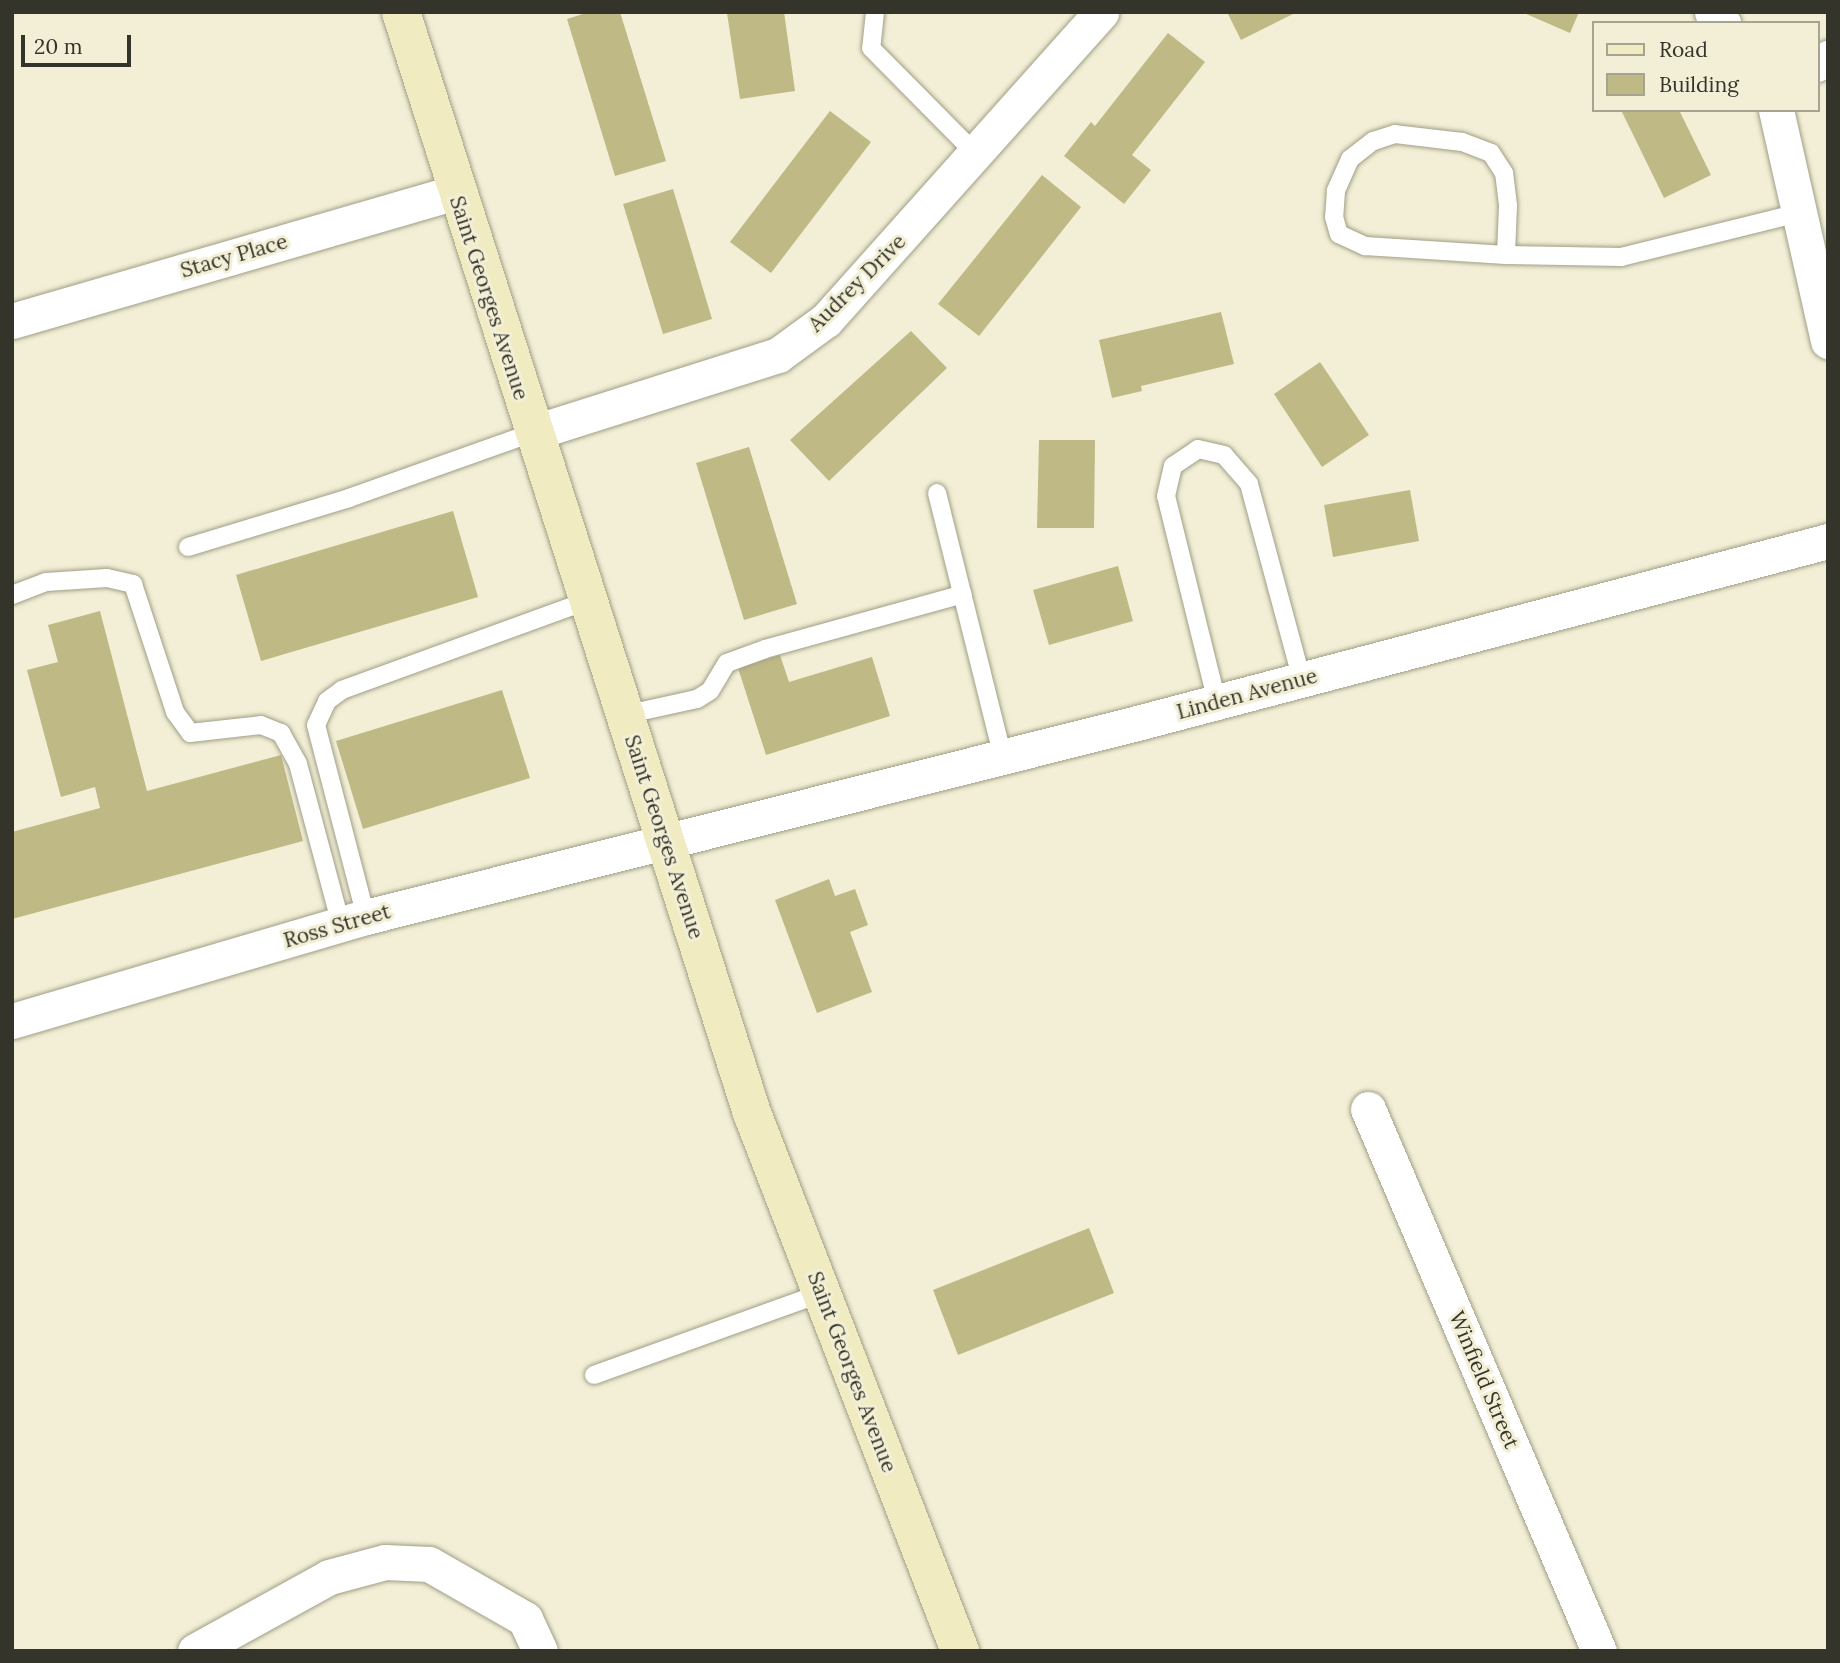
<!DOCTYPE html>
<style>
body{margin:0}
#map{position:relative;width:1840px;height:1663px;overflow:hidden;background:#f2efd6;font-family:Lora,serif}
div>[style]{position:absolute}
[style*='--x']{left:calc(var(--x)*1px);top:calc(var(--y)*1px);width:calc(var(--w)*1px);rotate:calc(var(--a)*1deg)}
.building>*{inset:0;background:#bfb985}
.roads{filter:drop-shadow(0 0 2px #a09e86) drop-shadow(0 0 2px #a09e86)}
.lane>*{height:18px;margin:-9px;padding:0 9px;transform-origin:9px;border-radius:9px;background:#fff}
.street>*{height:35px;margin:-17.5px;padding:0 17.5px;transform-origin:17.5px;border-radius:17.5px;background:#fff}
.secondary>*{height:38px;margin:-19px;padding:0 19px;transform-origin:19px;border-radius:19px;background:#f1ebc1}
span{translate:-50% -50%;white-space:nowrap;text-align:center;line-height:1.15;-webkit-text-stroke:6px #f2efd6;paint-order:stroke}
.street-label{font-size:21px;color:#35342a}
.frame{position:absolute;inset:0;border:14px solid #35342a;pointer-events:none}
.legend{position:absolute;left:1592px;top:21px;width:228px;height:91px;box-sizing:border-box;background:#f2efd6;border:2px solid #a6a491;margin:0;padding:9px 12px;list-style:none;font-size:21px;color:#35342a}
.legend li{display:flex;align-items:center;gap:14px;height:35px}
.legend b{width:35px;border:2px solid #a6a491}
.scale{position:absolute;left:21px;top:35px;width:110px;height:32px;box-sizing:border-box;border:4px solid #35342a;border-top:0;padding-left:9px;font-size:21px;line-height:24px;white-space:nowrap;color:#35342a;-webkit-text-stroke:5px #f2efd6;paint-order:stroke}
</style>
<div id="map">
<div class="building">
<i style="clip-path:polygon(589px 12px,620px 12px,666px 161px,615px 176px,567px 19px)"></i>
<i style="clip-path:polygon(734px 12px,784px 12px,795px 91px,740px 99px,727px 13px)"></i>
<i style="clip-path:polygon(1227px 12px,1297px 12px,1241px 40px)"></i>
<i style="clip-path:polygon(1522px 12px,1579px 12px,1570px 33px)"></i>
<i style="clip-path:polygon(1168px 33px,1205px 62px,1132px 155px,1151px 170px,1124px 204px,1064px 156px,1091px 122px,1095px 126px)"></i>
<i style="clip-path:polygon(1621px 110px,1679px 110px,1711px 175px,1664px 198px)"></i>
<i style="clip-path:polygon(830px 111px,871px 142px,771px 273px,730px 242px)"></i>
<i style="clip-path:polygon(1042px 175px,1081px 207px,979px 336px,938px 304px)"></i>
<i style="clip-path:polygon(673px 189px,712px 319px,663px 334px,623px 204px)"></i>
<i style="clip-path:polygon(1221px 312px,1234px 364px,1141px 386px,1142px 391px,1112px 398px,1099px 340px)"></i>
<i style="clip-path:polygon(911px 331px,947px 368px,829px 481px,790px 440px)"></i>
<i style="clip-path:polygon(1320px 362px,1369px 435px,1322px 467px,1274px 394px)"></i>
<i style="clip-path:polygon(1039px 440px,1095px 440px,1094px 528px,1037px 528px)"></i>
<i style="clip-path:polygon(749px 447px,797px 604px,744px 620px,696px 463px)"></i>
<i style="clip-path:polygon(1410px 490px,1419px 541px,1333px 557px,1324px 505px)"></i>
<i style="clip-path:polygon(453px 511px,478px 597px,261px 661px,236px 575px)"></i>
<i style="clip-path:polygon(1118px 566px,1133px 621px,1049px 645px,1033px 590px)"></i>
<i style="clip-path:polygon(100px 611px,147px 791px,281px 755px,303px 841px,12px 919px,12px 832px,100px 808px,95px 787px,61px 797px,27px 670px,58px 662px,48px 625px)"></i>
<i style="clip-path:polygon(780px 655px,789px 682px,872px 657px,890px 716px,766px 755px,738px 668px)"></i>
<i style="clip-path:polygon(502px 690px,530px 778px,363px 829px,336px 741px)"></i>
<i style="clip-path:polygon(829px 879px,835px 896px,855px 889px,868px 925px,850px 932px,872px 992px,817px 1013px,775px 900px)"></i>
<i style="clip-path:polygon(1089px 1228px,1114px 1293px,958px 1355px,933px 1290px)"></i>
</div>
<div class="roads">
<div class="lane">
<i style="--x:875;--y:12;--w:36;--a:96"></i>
<i style="--x:871;--y:48;--w:149;--a:45.3"></i>
<i style="--x:1506;--y:255;--w:50;--a:-87.7"></i>
<i style="--x:1508;--y:205;--w:32;--a:-97"></i>
<i style="--x:1504;--y:173;--w:24;--a:-123"></i>
<i style="--x:1491;--y:153;--w:31;--a:-159"></i>
<i style="--x:1462;--y:142;--w:67;--a:-173.2"></i>
<i style="--x:1395;--y:134;--w:23;--a:162"></i>
<i style="--x:1373;--y:141;--w:29;--a:142"></i>
<i style="--x:1350;--y:159;--w:35;--a:114"></i>
<i style="--x:1336;--y:191;--w:26;--a:94"></i>
<i style="--x:1334;--y:217;--w:18;--a:74"></i>
<i style="--x:1339;--y:234;--w:29;--a:25"></i>
<i style="--x:1365;--y:246;--w:141;--a:3.7"></i>
<i style="--x:1506;--y:255;--w:115;--a:1"></i>
<i style="--x:1621;--y:257;--w:183;--a:-13.9"></i>
<i style="--x:937;--y:493;--w:272;--a:76"></i>
<i style="--x:188;--y:547;--w:168;--a:-16.9"></i>
<i style="--x:349;--y:498;--w:194;--a:-19.6"></i>
<i style="--x:12;--y:595;--w:36;--a:-21"></i>
<i style="--x:46;--y:582;--w:61;--a:-3.8"></i>
<i style="--x:107;--y:578;--w:27;--a:13"></i>
<i style="--x:133;--y:584;--w:135;--a:71.8"></i>
<i style="--x:175;--y:712;--w:26;--a:54"></i>
<i style="--x:190;--y:733;--w:71;--a:-6.4"></i>
<i style="--x:261;--y:725;--w:22;--a:22"></i>
<i style="--x:281;--y:733;--w:35;--a:61"></i>
<i style="--x:298;--y:764;--w:167;--a:75"></i>
<i style="--x:1217;--y:702;--w:212;--a:-103.9"></i>
<i style="--x:1166;--y:496;--w:31;--a:-77"></i>
<i style="--x:1173;--y:466;--w:30;--a:-34"></i>
<i style="--x:1198;--y:449;--w:27;--a:13"></i>
<i style="--x:1224;--y:455;--w:38;--a:49"></i>
<i style="--x:1249;--y:484;--w:203;--a:74.9"></i>
<i style="--x:624;--y:715;--w:75;--a:-12.4"></i>
<i style="--x:697;--y:699;--w:15;--a:-32"></i>
<i style="--x:710;--y:691;--w:33;--a:-59"></i>
<i style="--x:727;--y:663;--w:40;--a:-20.2"></i>
<i style="--x:765;--y:649;--w:205;--a:-15.5"></i>
<i style="--x:366;--y:917;--w:198;--a:-104.6"></i>
<i style="--x:316;--y:725;--w:26;--a:-65"></i>
<i style="--x:327;--y:701;--w:19;--a:-36"></i>
<i style="--x:342;--y:690;--w:261;--a:-20"></i>
<i style="--x:594;--y:1375;--w:242;--a:-19.8"></i>
</div>
<div class="street">
<i style="--x:1712;--y:12;--w:16;--a:45"></i>
<i style="--x:1817;--y:64;--w:13;--a:-29"></i>
<i style="--x:1776;--y:110;--w:237;--a:77.3"></i>
<i style="--x:12;--y:321;--w:461;--a:-16.2"></i>
<i style="--x:532;--y:433;--w:258;--a:-17.6"></i>
<i style="--x:778;--y:355;--w:59;--a:-36.1"></i>
<i style="--x:826;--y:320;--w:413;--a:-48.2"></i>
<i style="--x:12;--y:1021;--w:369;--a:-16.4"></i>
<i style="--x:366;--y:917;--w:799;--a:-14.12"></i>
<i style="--x:1141;--y:722;--w:710;--a:-14.76"></i>
<i style="--x:1368;--y:1109;--w:589;--a:66.92"></i>
<i style="--x:195;--y:1651;--w:153;--a:-28.9"></i>
<i style="--x:329;--y:1577;--w:58;--a:-15"></i>
<i style="--x:385;--y:1562;--w:44;--a:2.6"></i>
<i style="--x:429;--y:1564;--w:111;--a:29.8"></i>
<i style="--x:525;--y:1619;--w:35;--a:65"></i>
</div>
<div class="secondary">
<i style="--x:401;--y:12;--w:1156;--a:72.32"></i>
<i style="--x:752;--y:1113;--w:577;--a:68.86"></i>
</div>
</div>
<div class="street-label">
<span style="left:234px;top:256px;rotate:-16deg">Stacy Place</span>
<span style="left:857px;top:283px;rotate:-45deg">Audrey Drive</span>
<span style="left:489px;top:298px;rotate:72deg">Saint Georges Avenue</span>
<span style="left:1247px;top:694px;rotate:-15deg">Linden Avenue</span>
<span style="left:664px;top:837px;rotate:72deg">Saint Georges Avenue</span>
<span style="left:337px;top:926px;rotate:-16deg">Ross Street</span>
<span style="left:852px;top:1372px;rotate:69deg">Saint Georges Avenue</span>
<span style="left:1484px;top:1380px;rotate:67deg">Winfield Street</span>
</div>
<div class="frame"></div>
<ul class="legend">
<li><b style="height:9px;background:#f1ebc1"></b>Road</li>
<li><b style="height:19px;background:#bfb985"></b>Building</li>
</ul>
<div class="scale">20 m</div>
</div>
